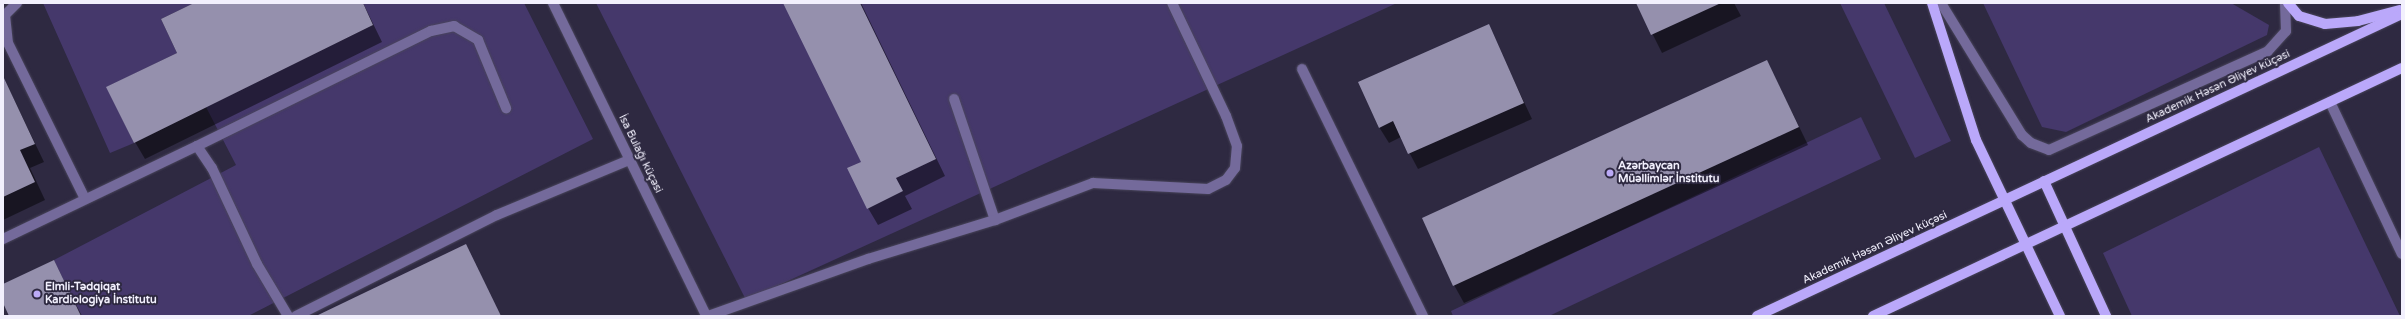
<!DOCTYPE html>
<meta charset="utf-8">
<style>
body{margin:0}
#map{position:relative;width:2405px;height:319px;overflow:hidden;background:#2e2941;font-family:"Varela Round",sans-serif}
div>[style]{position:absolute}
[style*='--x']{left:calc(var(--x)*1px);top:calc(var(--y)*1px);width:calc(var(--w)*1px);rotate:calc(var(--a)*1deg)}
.green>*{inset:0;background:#45386b}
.shadow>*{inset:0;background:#0007}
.building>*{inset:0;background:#9590ad}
.roads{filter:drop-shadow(0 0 1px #49455b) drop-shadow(0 0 1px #49455b)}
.minor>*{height:10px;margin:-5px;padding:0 5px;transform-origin:5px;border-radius:5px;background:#746a9b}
.major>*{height:10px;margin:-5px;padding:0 5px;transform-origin:5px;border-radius:5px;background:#baa8fa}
.dots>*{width:11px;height:11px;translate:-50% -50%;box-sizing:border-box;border:2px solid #2e2941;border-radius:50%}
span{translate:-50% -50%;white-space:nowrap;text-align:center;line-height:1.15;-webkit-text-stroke:4px #2e2941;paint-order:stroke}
.street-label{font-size:11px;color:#f2f0fd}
.poi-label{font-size:11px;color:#f2f0fd;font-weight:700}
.left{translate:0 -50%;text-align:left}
.frame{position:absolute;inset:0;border:4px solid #f2f0fd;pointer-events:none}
</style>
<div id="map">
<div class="green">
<i style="clip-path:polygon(43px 3px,194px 3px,161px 19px,177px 53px,107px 87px,134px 143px,110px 153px)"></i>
<i style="clip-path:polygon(363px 3px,524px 3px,593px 139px,248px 316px,81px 316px,54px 260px,236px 165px,206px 107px,373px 25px)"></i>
<i style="clip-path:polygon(596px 3px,1397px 3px,746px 300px)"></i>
<i style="clip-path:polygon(1840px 3px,1884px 3px,1951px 141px,1915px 158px)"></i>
<i style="clip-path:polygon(1983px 3px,2231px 3px,2269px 25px,2267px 35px,2066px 132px,2042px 127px)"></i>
<i style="clip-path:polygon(1861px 117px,1881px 159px,1549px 316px,1453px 316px,1451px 311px)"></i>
<i style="clip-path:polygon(2319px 147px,2400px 316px,2132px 316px,2103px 253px)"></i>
</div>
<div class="shadow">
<i style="clip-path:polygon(196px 3px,363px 3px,382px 42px,145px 159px,135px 142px,178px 53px)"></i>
<i style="clip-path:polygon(784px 3px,861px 3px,945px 176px,905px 196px,912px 209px,878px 225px,868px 208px,862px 163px)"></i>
<i style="clip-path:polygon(1637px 3px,1734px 3px,1741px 16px,1662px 53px)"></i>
<i style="clip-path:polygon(1488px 25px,1532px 119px,1418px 169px,1401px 137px,1389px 143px,1379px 127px)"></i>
<i style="clip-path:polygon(1767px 61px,1808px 145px,1464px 303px,1454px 285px)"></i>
<i style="clip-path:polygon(3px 77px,44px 162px,30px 168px,45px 200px,3px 220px)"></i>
<i style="clip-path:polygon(53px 261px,82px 316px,10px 316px,3px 301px,3px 285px)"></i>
</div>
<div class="building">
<i style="clip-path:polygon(194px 3px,363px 3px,373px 25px,134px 143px,106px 87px,177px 53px,161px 19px)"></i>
<i style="clip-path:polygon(783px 3px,860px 3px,936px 159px,896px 178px,903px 191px,867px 209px,847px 168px,861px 162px)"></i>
<i style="clip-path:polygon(1636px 3px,1721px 3px,1651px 35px)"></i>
<i style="clip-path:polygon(1489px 24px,1524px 103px,1408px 154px,1393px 121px,1379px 128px,1358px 82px)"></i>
<i style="clip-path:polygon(1767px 60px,1799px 127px,1453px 286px,1422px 218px)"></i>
<i style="clip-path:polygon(3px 76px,35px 144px,20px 150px,35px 182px,3px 197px)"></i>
<i style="clip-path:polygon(466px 244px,501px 316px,316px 316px)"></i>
<i style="clip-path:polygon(54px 260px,81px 316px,9px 316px,3px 303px,3px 284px)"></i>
</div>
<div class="roads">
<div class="minor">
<i style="--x:17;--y:3;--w:17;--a:135"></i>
<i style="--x:5;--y:15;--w:28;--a:84"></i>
<i style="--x:8;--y:43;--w:174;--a:63.7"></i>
<i style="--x:553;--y:3;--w:348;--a:63.9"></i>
<i style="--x:1941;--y:3;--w:155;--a:58.5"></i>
<i style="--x:2022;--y:135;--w:12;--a:42"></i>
<i style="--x:2031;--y:143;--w:19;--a:21"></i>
<i style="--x:2049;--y:150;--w:240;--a:-24.3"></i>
<i style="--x:2268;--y:51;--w:27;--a:-48"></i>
<i style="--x:2286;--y:31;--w:28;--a:-92"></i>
<i style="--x:1302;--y:69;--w:275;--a:63.9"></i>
<i style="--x:954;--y:99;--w:128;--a:71.3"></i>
<i style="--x:2330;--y:102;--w:168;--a:64.7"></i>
<i style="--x:197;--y:146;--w:261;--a:-26.2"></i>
<i style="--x:431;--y:31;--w:24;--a:-12"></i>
<i style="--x:454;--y:26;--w:28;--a:30"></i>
<i style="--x:478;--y:40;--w:74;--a:67.6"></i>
<i style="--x:3;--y:239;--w:215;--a:-25.6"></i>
<i style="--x:197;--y:146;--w:27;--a:56"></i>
<i style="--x:212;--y:168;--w:106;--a:64.9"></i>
<i style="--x:257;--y:264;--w:61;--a:59.2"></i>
<i style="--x:296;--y:316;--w:225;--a:-26.7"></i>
<i style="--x:497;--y:215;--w:143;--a:-22.6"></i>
<i style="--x:708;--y:316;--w:170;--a:-19.6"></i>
<i style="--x:868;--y:259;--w:133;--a:-17.1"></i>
<i style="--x:995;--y:220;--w:105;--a:-20.7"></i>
<i style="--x:1093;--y:183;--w:115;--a:3"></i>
<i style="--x:1208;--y:189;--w:20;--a:-27"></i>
<i style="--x:1226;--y:180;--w:15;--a:-53"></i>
<i style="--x:1235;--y:168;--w:22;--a:-85"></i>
<i style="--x:1237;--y:146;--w:32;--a:-110"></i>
<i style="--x:1226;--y:116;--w:125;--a:-115.5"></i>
</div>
<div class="major">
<i style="--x:1932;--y:3;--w:144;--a:72.2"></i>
<i style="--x:1976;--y:140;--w:195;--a:64.5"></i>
<i style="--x:2288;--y:3;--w:17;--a:50"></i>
<i style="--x:2299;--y:16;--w:27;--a:17"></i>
<i style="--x:2325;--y:24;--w:33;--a:-5"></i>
<i style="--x:2358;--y:21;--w:43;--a:-14.7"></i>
<i style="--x:2044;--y:181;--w:149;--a:65.3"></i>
<i style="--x:1757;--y:316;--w:712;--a:-25.09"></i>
<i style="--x:1873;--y:316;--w:584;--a:-25.12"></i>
</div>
</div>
<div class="dots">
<i style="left:1610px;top:173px;background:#bbaaf6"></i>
<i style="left:37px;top:294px;background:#bbaaf6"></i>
</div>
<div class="street-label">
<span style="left:2218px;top:87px;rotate:-25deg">Akademik Həsən Əliyev küçəsi</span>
<span style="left:640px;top:154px;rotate:64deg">İsa Bulağı küçəsi</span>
<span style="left:1875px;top:248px;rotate:-25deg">Akademik Həsən Əliyev küçəsi</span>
</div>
<div class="poi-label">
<span class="left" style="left:1618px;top:173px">Azərbaycan<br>Müəllimlər İnstitutu</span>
<span class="left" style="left:45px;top:294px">Elmli-Tədqiqat<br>Kardiologiya İnstitutu</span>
</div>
<div class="frame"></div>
</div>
